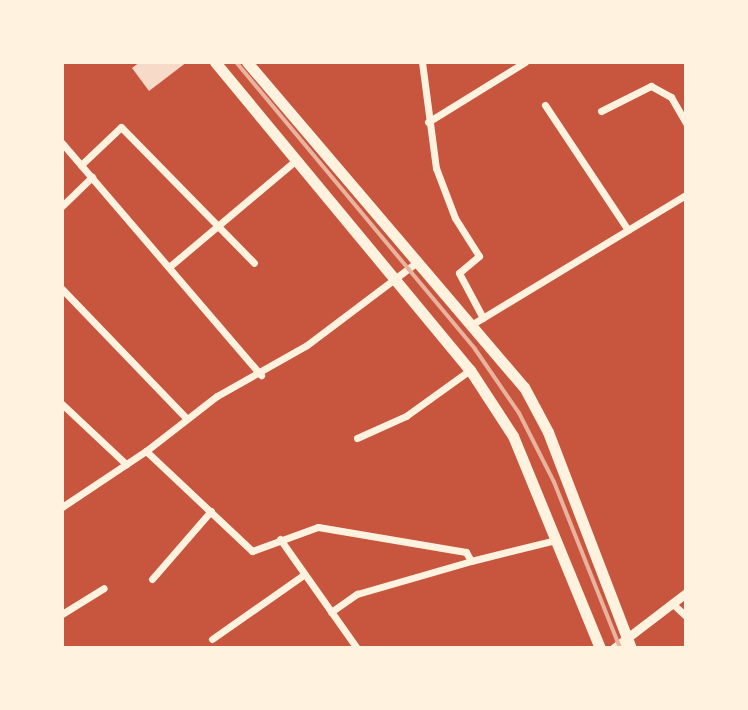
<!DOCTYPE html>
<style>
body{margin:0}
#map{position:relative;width:748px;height:710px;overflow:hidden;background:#c8553d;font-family:Jost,sans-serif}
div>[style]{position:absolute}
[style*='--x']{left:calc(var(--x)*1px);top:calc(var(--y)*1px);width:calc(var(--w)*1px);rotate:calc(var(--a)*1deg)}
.building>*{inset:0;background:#f7dbc8}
.minor>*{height:7px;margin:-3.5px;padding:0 3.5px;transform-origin:3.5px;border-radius:3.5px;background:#fff3e0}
.tertiary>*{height:9px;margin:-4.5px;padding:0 4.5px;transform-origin:4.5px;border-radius:4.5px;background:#fff3e0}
.primary>*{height:11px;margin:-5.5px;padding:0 5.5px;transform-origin:5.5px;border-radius:5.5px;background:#fff3e0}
.rail>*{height:4px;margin:-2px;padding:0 2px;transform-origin:2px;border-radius:2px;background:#e9b49f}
span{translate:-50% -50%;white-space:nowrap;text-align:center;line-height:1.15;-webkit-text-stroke:7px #fff3e0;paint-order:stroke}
.frame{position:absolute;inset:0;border:64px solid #fff3e0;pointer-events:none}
</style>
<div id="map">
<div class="building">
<i style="clip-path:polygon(140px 62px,187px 62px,149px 91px,132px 68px)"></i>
</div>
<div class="minor">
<i style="--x:422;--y:62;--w:107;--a:82.5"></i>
<i style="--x:436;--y:168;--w:53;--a:69.2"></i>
<i style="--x:455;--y:218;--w:45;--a:57.7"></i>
<i style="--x:479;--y:256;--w:26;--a:140"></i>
<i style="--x:459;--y:273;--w:51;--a:61.9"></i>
<i style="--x:545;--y:105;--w:150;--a:56.4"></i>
<i style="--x:601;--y:111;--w:56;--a:-26.6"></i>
<i style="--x:651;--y:86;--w:23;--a:29"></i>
<i style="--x:671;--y:97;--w:30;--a:60"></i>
<i style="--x:428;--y:122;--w:114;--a:-31.7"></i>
<i style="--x:62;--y:143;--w:306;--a:49.4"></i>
<i style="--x:81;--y:165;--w:55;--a:-43.5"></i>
<i style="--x:121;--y:127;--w:190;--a:45.6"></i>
<i style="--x:62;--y:206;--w:42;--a:-44"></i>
<i style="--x:169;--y:267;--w:165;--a:-40.1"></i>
<i style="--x:62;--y:289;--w:180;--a:46.1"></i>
<i style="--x:471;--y:325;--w:251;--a:-31.2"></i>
<i style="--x:62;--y:404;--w:88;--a:43.2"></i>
<i style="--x:357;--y:438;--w:54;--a:-24.2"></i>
<i style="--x:406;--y:416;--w:79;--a:-35.7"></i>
<i style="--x:146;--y:451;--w:146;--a:43.3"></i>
<i style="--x:252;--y:551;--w:70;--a:-20"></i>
<i style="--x:318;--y:527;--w:150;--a:9.6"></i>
<i style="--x:466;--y:552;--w:10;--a:61"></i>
<i style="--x:471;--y:561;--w:88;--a:-13.9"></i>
<i style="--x:62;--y:507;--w:101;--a:-33.7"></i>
<i style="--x:146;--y:451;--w:90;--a:-37.8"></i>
<i style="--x:217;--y:396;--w:103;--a:-29.5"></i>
<i style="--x:307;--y:345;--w:136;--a:-37"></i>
<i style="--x:280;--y:539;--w:133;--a:54.8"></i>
<i style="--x:152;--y:579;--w:90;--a:-49.1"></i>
<i style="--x:674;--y:605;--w:16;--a:43"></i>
<i style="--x:331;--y:612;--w:32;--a:-35"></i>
<i style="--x:357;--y:594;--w:119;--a:-16.1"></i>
<i style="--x:62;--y:614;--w:49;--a:-31.8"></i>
<i style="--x:212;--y:639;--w:113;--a:-35"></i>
</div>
<div class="tertiary">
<i style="--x:614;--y:648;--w:91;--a:-37.4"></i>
</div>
<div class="primary">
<i style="--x:215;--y:62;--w:400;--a:50.4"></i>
<i style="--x:470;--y:370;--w:79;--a:56.9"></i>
<i style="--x:513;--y:436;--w:229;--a:67.7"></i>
<i style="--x:247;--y:62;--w:427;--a:49.6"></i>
<i style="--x:524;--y:387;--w:51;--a:61.9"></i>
<i style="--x:548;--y:432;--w:231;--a:69"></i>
</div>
<div class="rail">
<i style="--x:236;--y:62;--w:373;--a:50.2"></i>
<i style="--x:475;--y:349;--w:78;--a:55.5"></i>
<i style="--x:519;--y:413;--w:77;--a:63.1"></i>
<i style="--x:554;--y:482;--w:179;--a:68.3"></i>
</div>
<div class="frame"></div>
</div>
